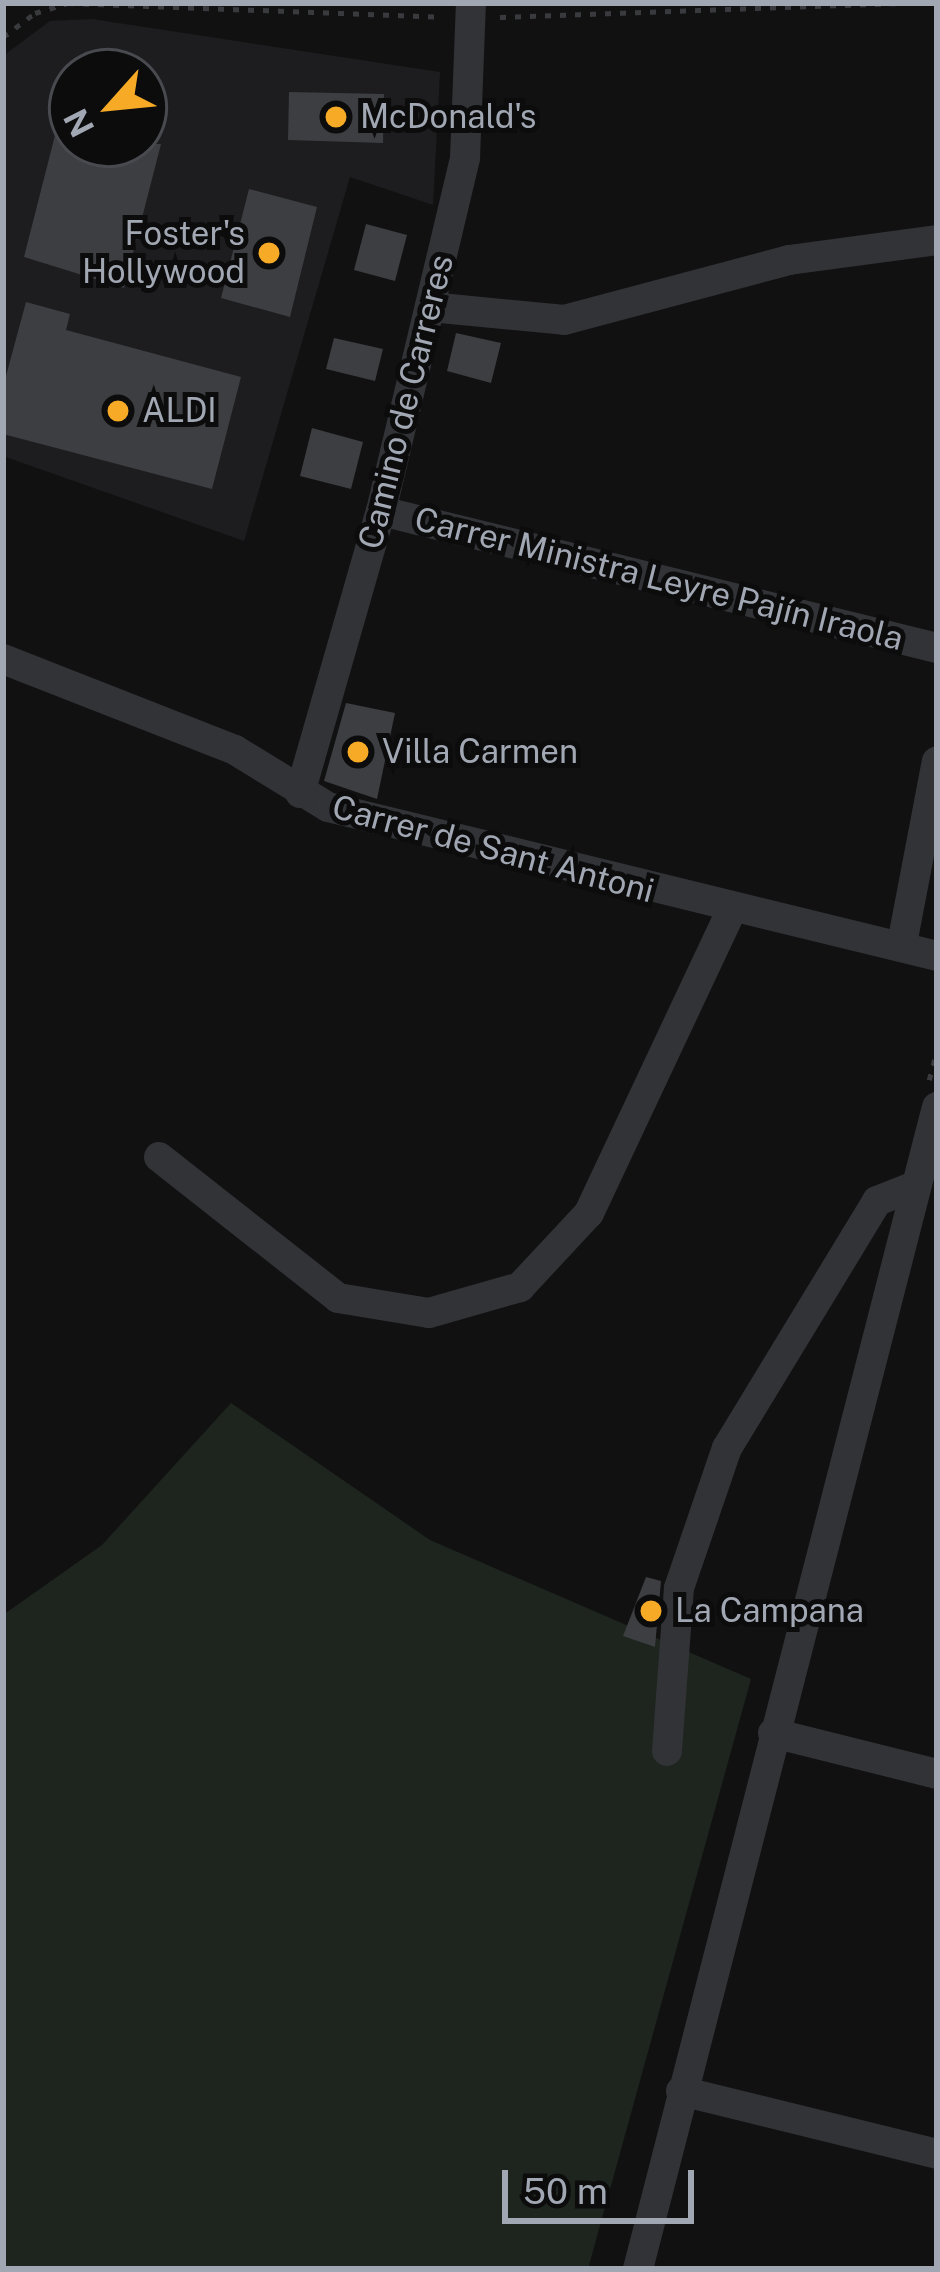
<!DOCTYPE html>
<meta charset="utf-8">
<style>
body{margin:0}
#map{position:relative;width:940px;height:2272px;overflow:hidden;background:#111112;font-family:"Public Sans",sans-serif}
div>[style]{position:absolute}
[style*='--x']{left:calc(var(--x)*1px);top:calc(var(--y)*1px);width:calc(var(--w)*1px);rotate:calc(var(--a)*1deg)}
.built>*{inset:0;background:#1d1d1f}
.green>*{inset:0;background:#1d251e}
.building>*{inset:0;background:#3d3e42}
.path>*{height:4.5px;margin-top:-2.25px;transform-origin:0;background:repeating-linear-gradient(90deg,#383a3e 0 6px,transparent 0 15px)}
.minor>*{height:30px;margin:-15px;padding:0 15px;transform-origin:15px;border-radius:15px;background:#323337}
.dots>*{width:33px;height:33px;translate:-50% -50%;box-sizing:border-box;border:6px solid #0c0c0d;border-radius:50%}
span{translate:-50% -50%;white-space:nowrap;text-align:center;line-height:1.15;-webkit-text-stroke:10px #0c0c0d;paint-order:stroke}
.poi-label{font-size:33px;color:#a2a8b3}
.left{translate:0 -50%;text-align:left}
.right{translate:-100% -50%;text-align:right}
.street-label{font-size:33px;color:#a2a8b3}
.frame{position:absolute;inset:0;border:6px solid #a2a8b3;pointer-events:none}
.north{position:absolute;left:48px;top:48px;width:120px;height:120px;box-sizing:border-box;background:#0c0c0d;border:3px solid #484a4f;border-radius:50%;rotate:243deg;font-size:33px;font-weight:700;line-height:48px;text-align:center;color:#a2a8b3}
.north::after{content:'';display:block;margin:auto;width:42px;height:54px;background:#f6aa25;clip-path:polygon(50% 0,100% 100%,50% 72%,0 100%)}
.scale{position:absolute;left:502px;top:2170px;width:192px;height:54px;box-sizing:border-box;border:6px solid #a2a8b3;border-top:0;padding-left:15px;font-size:36px;line-height:42px;white-space:nowrap;color:#a2a8b3;-webkit-text-stroke:9px #0c0c0d;paint-order:stroke}
</style>
<div id="map">
<div class="built">
<i style="clip-path:polygon(evenodd,92px 19px,440px 72px,433px 205px,350px 177px,244px 541px,3px 456px,3px 56px,50px 21px,92px 19px,72px 72px,144px 72px,144px 144px,72px 144px,72px 72px)"></i>
</div>
<div class="green">
<i style="clip-path:polygon(231px 1403px,430px 1540px,751px 1679px,588px 2269px,3px 2269px,3px 1615px,102px 1545px)"></i>
</div>
<div class="building">
<i style="clip-path:polygon(289px 92px,384px 94px,383px 143px,288px 140px)"></i>
<i style="clip-path:polygon(65px 96px,72px 97px,72px 144px,161px 144px,124px 288px,24px 257px)"></i>
<i style="clip-path:polygon(249px 189px,317px 207px,290px 317px,221px 298px)"></i>
<i style="clip-path:polygon(366px 224px,407px 235px,395px 281px,354px 270px)"></i>
<i style="clip-path:polygon(26px 302px,70px 314px,66px 330px,241px 377px,212px 489px,3px 434px,3px 387px)"></i>
<i style="clip-path:polygon(456px 333px,501px 343px,491px 383px,447px 371px)"></i>
<i style="clip-path:polygon(334px 338px,383px 349px,375px 381px,326px 369px)"></i>
<i style="clip-path:polygon(312px 428px,363px 442px,351px 489px,300px 476px)"></i>
<i style="clip-path:polygon(346px 703px,395px 713px,377px 799px,324px 781px)"></i>
<i style="clip-path:polygon(646px 1577px,661px 1581px,655px 1647px,623px 1636px)"></i>
</div>
<div class="path">
<i style="--x:500;--y:17;--w:402;--a:-2"></i>
<i style="--x:3;--y:37;--w:40;--a:-37"></i>
<i style="--x:35;--y:13;--w:34;--a:-17"></i>
<i style="--x:68;--y:3;--w:373;--a:2.1"></i>
<i style="--x:929;--y:1080;--w:30;--a:-75"></i>
</div>
<div class="minor">
<i style="--x:430;--y:307;--w:135;--a:5.5"></i>
<i style="--x:564;--y:320;--w:233;--a:-14.9"></i>
<i style="--x:789;--y:260;--w:149;--a:-7.7"></i>
<i style="--x:381;--y:511;--w:573;--a:13.84"></i>
<i style="--x:3;--y:659;--w:249;--a:21.4"></i>
<i style="--x:235;--y:750;--w:109;--a:31.5"></i>
<i style="--x:328;--y:807;--w:627;--a:13.75"></i>
<i style="--x:300;--y:793;--w:293;--a:-74"></i>
<i style="--x:381;--y:511;--w:363;--a:-76.6"></i>
<i style="--x:465;--y:158;--w:155;--a:-87.8"></i>
<i style="--x:902;--y:944;--w:186;--a:-79.2"></i>
<i style="--x:159;--y:1157;--w:228;--a:38.2"></i>
<i style="--x:338;--y:1298;--w:92;--a:9.4"></i>
<i style="--x:429;--y:1313;--w:95;--a:-15.9"></i>
<i style="--x:520;--y:1287;--w:101;--a:-47"></i>
<i style="--x:589;--y:1213;--w:334;--a:-64.8"></i>
<i style="--x:773;--y:1733;--w:169;--a:14"></i>
<i style="--x:667;--y:1751;--w:163;--a:-85.8"></i>
<i style="--x:679;--y:1588;--w:148;--a:-71.1"></i>
<i style="--x:727;--y:1448;--w:289;--a:-58.7"></i>
<i style="--x:877;--y:1201;--w:41;--a:-21.5"></i>
<i style="--x:681;--y:2091;--w:264;--a:13.8"></i>
<i style="--x:638;--y:2269;--w:1200;--a:-75.57"></i>
</div>
<div class="dots">
<i style="left:336px;top:117px;background:#f6aa25"></i>
<i style="left:269px;top:253px;background:#f6aa25"></i>
<i style="left:118px;top:411px;background:#f6aa25"></i>
<i style="left:358px;top:752px;background:#f6aa25"></i>
<i style="left:651px;top:1611px;background:#f6aa25"></i>
</div>
<div class="poi-label">
<span class="left" style="left:360px;top:117px">McDonald's</span>
<span class="right" style="left:245px;top:253px">Foster's<br>Hollywood</span>
<span class="left" style="left:142px;top:411px">ALDI</span>
<span class="left" style="left:382px;top:752px">Villa Carmen</span>
<span class="left" style="left:675px;top:1611px">La Campana</span>
</div>
<div class="street-label">
<span style="left:406px;top:402px;rotate:-76deg">Camino de Carreres</span>
<span style="left:659px;top:579px;rotate:14deg">Carrer Ministra Leyre Pajín Iraola</span>
<span style="left:493px;top:849px;rotate:15deg">Carrer de Sant Antoni</span>
</div>
<div class="frame"></div>
<div class="north">N</div>
<div class="scale">50 m</div>
</div>
